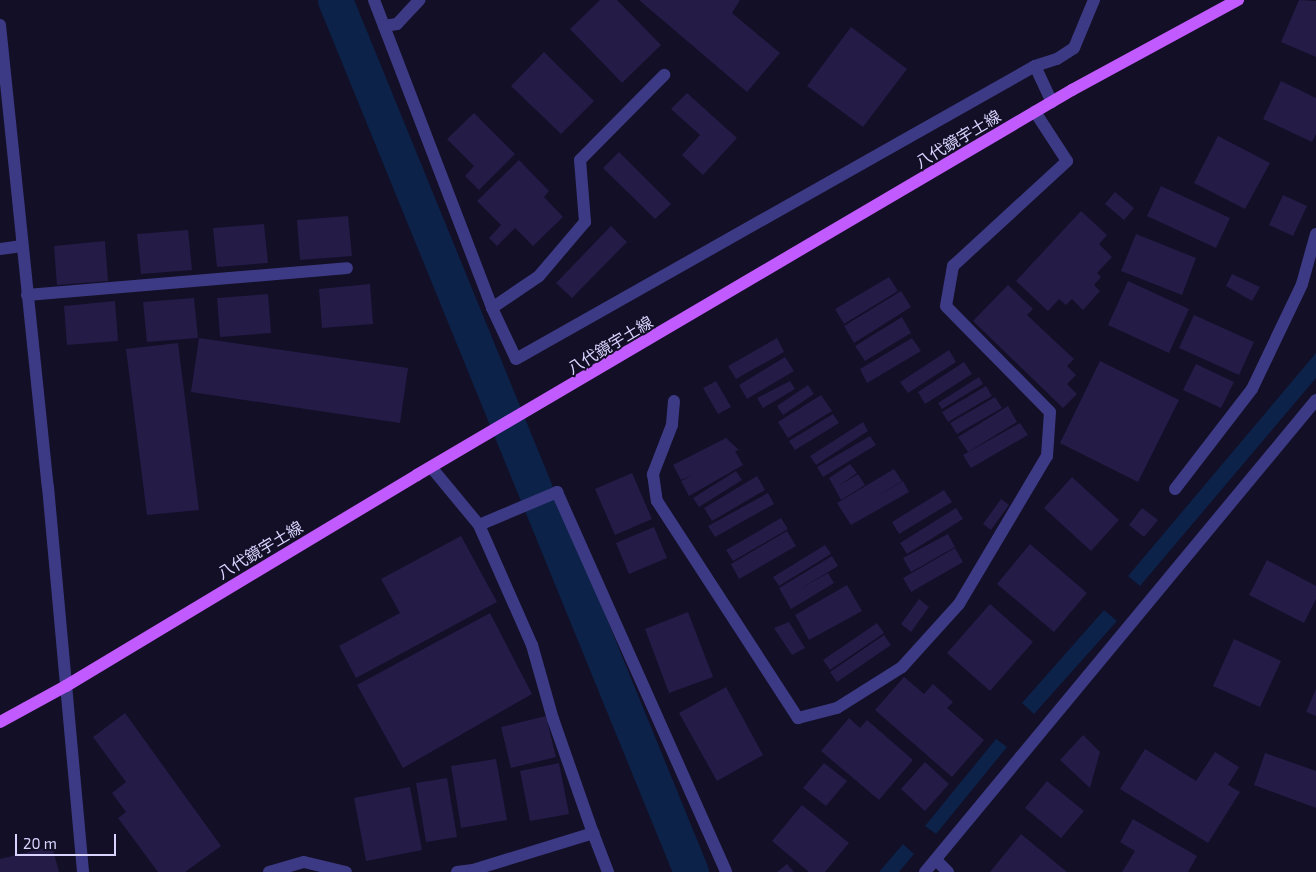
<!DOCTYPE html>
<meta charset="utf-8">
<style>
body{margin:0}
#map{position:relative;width:1316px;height:872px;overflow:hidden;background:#130f26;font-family:"Exo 2","Noto Sans JP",sans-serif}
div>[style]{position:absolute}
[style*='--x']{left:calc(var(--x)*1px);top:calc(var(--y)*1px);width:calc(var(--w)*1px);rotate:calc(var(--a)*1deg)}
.water>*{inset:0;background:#0c2248}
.canal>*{height:35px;margin:-17.5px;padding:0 17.5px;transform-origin:17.5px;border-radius:17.5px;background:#0c2248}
.building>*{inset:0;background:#241b47}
.lane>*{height:12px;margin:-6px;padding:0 6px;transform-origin:6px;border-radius:6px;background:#3d3a85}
.street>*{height:12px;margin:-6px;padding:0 6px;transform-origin:6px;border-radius:6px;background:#3d3a85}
.primary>*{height:12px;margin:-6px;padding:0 6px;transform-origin:6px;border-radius:6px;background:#c25bff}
span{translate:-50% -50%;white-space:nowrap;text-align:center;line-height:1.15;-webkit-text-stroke:4px #130f26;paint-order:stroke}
.street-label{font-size:16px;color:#d9d4ff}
.scale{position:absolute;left:15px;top:834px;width:101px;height:22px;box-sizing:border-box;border:2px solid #d9d4ff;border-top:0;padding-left:6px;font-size:15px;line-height:18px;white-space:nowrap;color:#d9d4ff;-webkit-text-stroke:4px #130f26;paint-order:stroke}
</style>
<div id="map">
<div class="water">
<i style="clip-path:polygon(1316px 353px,1316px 378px,1140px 586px,1128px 576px)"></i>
<i style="clip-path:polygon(1104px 610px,1117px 621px,1034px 714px,1022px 703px)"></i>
<i style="clip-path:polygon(996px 739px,1007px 747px,936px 834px,925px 826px)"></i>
<i style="clip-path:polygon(903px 844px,914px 854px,899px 872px,879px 872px)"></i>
</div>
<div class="canal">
<i style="--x:335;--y:0;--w:942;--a:67.79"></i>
</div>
<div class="building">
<i style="clip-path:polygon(600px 0,617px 0,661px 45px,622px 83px,570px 29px)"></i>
<i style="clip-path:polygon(639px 0,740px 0,732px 13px,780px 53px,747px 92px)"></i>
<i style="clip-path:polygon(1299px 0,1316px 1px,1316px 57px,1281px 42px)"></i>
<i style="clip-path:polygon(851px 27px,907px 69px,863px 127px,807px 86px)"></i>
<i style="clip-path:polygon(544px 52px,594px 101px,561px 134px,511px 86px)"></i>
<i style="clip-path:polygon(1281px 81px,1316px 98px,1316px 134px,1312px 142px,1263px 119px)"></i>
<i style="clip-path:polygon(687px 93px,737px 138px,703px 175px,682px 155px,700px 135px,671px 109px)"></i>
<i style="clip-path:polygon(474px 113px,515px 154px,479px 190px,465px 176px,474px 166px,447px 139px)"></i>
<i style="clip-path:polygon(1218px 136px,1270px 163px,1245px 209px,1194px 183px)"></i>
<i style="clip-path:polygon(619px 152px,671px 204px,655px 219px,603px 168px)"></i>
<i style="clip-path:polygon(519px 160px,549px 191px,544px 197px,563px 217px,533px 246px,515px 228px,497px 246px,489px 238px,501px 225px,477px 201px)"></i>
<i style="clip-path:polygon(1161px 186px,1230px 218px,1216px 248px,1147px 216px)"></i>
<i style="clip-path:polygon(1115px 192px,1134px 208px,1124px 220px,1105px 204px)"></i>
<i style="clip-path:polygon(1283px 195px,1307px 206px,1293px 236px,1269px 225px)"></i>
<i style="clip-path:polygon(1081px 211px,1107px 235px,1099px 244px,1112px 257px,1097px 273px,1101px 277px,1094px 285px,1100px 291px,1083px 310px,1072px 299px,1066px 305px,1059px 299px,1048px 311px,1016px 281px)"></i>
<i style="clip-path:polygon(348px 216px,352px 256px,300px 260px,297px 220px)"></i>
<i style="clip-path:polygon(264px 224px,268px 263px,217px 267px,213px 228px)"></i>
<i style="clip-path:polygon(611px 226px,627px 242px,572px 298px,556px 283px)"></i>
<i style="clip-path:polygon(188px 230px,192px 270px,141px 274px,137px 234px)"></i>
<i style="clip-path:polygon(1136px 234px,1196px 258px,1182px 295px,1121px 271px)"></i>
<i style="clip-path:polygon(105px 241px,108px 281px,57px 285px,54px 246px)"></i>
<i style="clip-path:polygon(1232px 274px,1260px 287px,1252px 301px,1226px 286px)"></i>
<i style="clip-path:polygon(889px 277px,898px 291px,844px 324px,835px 309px)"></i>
<i style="clip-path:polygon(1128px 281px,1189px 309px,1169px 353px,1108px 325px)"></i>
<i style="clip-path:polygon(370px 284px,373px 324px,322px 328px,319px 289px)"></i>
<i style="clip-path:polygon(1008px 285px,1033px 309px,1027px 315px,1074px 359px,1067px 366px,1076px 375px,1067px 384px,1077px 394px,1063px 408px,973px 321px)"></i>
<i style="clip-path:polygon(901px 291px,911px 307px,854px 343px,844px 326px)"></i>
<i style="clip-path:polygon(268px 294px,271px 333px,220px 337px,217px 298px)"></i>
<i style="clip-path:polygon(194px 298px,198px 338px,147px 342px,143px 302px)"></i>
<i style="clip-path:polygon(115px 301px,118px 341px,67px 345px,64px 306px)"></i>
<i style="clip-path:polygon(1194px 315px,1254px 342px,1239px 375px,1179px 348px)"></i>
<i style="clip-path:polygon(902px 317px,911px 333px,865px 361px,855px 346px)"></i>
<i style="clip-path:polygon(199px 338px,408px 368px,400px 423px,191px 392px)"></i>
<i style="clip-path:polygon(777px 338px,784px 352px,736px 379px,728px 366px)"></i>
<i style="clip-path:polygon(912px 338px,921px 351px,867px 383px,860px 369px)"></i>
<i style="clip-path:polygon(178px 343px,199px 510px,147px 515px,126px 349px)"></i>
<i style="clip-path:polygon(949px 350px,956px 362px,908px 393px,900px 382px)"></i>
<i style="clip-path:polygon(785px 357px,794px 371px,747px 399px,739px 385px)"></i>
<i style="clip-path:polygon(1100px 361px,1179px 400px,1138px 482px,1060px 443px)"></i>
<i style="clip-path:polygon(964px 362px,972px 374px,925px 404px,918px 392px)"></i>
<i style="clip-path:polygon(1196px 364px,1234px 382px,1221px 408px,1183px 390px)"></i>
<i style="clip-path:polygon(979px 377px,983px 384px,942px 409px,938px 403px)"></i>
<i style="clip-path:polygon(716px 381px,731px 407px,718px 414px,703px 388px)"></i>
<i style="clip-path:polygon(790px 381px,795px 389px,763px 408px,757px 398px)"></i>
<i style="clip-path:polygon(808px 385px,814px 394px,783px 415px,777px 406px)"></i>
<i style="clip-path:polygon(986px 386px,992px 396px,948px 422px,942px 412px)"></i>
<i style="clip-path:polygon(821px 395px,832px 411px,788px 438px,778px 422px)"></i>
<i style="clip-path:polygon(995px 397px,1002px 408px,957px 434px,950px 423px)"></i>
<i style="clip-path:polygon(1008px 406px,1017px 422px,968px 452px,958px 437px)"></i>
<i style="clip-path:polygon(833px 414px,839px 423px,795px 450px,789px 441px)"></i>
<i style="clip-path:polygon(863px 422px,868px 431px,816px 465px,810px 456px)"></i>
<i style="clip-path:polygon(1020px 423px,1028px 435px,971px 468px,963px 455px)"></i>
<i style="clip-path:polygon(870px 436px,876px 445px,823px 477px,817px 467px)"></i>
<i style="clip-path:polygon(726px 438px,739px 450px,735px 451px,743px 465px,689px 496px,681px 481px,693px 475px,681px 480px,673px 465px)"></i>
<i style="clip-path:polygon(850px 464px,857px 473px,837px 487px,858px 474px,865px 485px,841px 500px,829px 478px)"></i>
<i style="clip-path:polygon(894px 469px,902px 481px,878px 496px,903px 481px,909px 492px,851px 525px,837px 503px)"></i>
<i style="clip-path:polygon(736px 471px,742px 480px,699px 507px,693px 498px)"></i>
<i style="clip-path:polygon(632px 473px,652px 519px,615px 535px,595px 489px)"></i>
<i style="clip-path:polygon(757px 476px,765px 490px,712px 521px,704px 508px)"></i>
<i style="clip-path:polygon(1072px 477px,1119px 520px,1091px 551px,1044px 508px)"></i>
<i style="clip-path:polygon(944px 490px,952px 502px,899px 534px,892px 522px)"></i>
<i style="clip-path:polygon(768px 493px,774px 504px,715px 537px,708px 526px)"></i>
<i style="clip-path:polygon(1001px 499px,1009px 505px,991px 530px,983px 524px)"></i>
<i style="clip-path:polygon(956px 508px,963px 519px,907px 554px,900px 543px)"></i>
<i style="clip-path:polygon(1142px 508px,1158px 520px,1144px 537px,1129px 525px)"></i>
<i style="clip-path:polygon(781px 518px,788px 529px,733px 561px,726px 550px)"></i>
<i style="clip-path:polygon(654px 527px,667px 558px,629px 574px,616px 543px)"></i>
<i style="clip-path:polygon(787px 531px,796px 546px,739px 579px,731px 564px)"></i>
<i style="clip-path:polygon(948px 534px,955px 547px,911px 572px,903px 558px)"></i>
<i style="clip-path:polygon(461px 536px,497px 602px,356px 678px,339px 646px,400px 613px,381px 579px)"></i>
<i style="clip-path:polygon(1030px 544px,1087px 593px,1054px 632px,997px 584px)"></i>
<i style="clip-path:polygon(825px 545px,831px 554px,779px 586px,773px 577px)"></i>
<i style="clip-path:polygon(955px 548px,963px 562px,911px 592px,903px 578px)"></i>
<i style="clip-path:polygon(832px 556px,838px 566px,800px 589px,828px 573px,834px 583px,791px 609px,779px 588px)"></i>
<i style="clip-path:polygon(1267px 560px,1316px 586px,1316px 599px,1304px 623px,1249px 595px)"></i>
<i style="clip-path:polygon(847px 585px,862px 611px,809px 640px,795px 615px)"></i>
<i style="clip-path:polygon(919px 599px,929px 607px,911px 632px,901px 624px)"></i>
<i style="clip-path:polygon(990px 604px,1033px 642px,990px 691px,947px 653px)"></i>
<i style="clip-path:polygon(688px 612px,713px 677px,669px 693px,645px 629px)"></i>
<i style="clip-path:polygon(490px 613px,532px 694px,403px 768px,357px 685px)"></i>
<i style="clip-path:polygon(789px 622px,805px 648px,792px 655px,774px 628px)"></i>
<i style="clip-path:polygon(877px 623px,884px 633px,830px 670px,823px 660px)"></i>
<i style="clip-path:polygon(884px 635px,891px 645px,837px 682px,830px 672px)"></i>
<i style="clip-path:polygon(1234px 639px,1281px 661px,1260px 707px,1213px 686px)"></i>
<i style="clip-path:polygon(904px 677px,924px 694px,933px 684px,953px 702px,947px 708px,984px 740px,952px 777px,875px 710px)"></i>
<i style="clip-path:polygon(726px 687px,763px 755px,717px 781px,679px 713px)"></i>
<i style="clip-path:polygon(1316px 689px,1316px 716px,1306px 712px)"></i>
<i style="clip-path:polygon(125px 713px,221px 846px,185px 872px,158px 872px,118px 818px,126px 812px,112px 793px,126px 782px,93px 737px)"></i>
<i style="clip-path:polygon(546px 716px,556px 757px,511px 768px,501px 727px)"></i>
<i style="clip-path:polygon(849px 718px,860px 728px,867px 720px,913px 760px,879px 800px,821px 751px)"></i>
<i style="clip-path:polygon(1083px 735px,1100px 752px,1090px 788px,1060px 760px)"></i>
<i style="clip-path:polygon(1145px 749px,1196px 781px,1215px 752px,1239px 767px,1228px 785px,1240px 792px,1208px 843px,1120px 789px)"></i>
<i style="clip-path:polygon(1265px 753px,1316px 771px,1316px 808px,1254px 785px)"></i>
<i style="clip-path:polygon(496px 759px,507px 820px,461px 828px,451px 766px)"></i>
<i style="clip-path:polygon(925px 762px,949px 784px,925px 811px,901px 789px)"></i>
<i style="clip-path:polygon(559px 763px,569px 814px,530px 821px,520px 771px)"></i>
<i style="clip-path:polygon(824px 763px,847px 781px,826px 806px,803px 788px)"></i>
<i style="clip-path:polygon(447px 778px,457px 837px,426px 842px,416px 783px)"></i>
<i style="clip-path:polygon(1047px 781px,1084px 811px,1061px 838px,1025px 808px)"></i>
<i style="clip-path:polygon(410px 787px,422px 850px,366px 861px,354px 798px)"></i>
<i style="clip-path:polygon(802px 805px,849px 843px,825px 872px,809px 872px,772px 841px)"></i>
<i style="clip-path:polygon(1133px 819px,1197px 856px,1188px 872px,1122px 872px,1135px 851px,1120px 842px)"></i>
<i style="clip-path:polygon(1021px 834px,1067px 872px,990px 872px)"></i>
<i style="clip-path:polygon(52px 846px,59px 872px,0 872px,0 859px)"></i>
<i style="clip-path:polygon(787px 864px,794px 872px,777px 872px)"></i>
</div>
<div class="lane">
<i style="--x:0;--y:249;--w:22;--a:-8"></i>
<i style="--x:674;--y:401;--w:24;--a:95"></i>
<i style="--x:672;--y:425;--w:53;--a:111.2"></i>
<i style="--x:653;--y:474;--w:27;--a:82"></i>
<i style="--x:657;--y:501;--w:259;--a:57"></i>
<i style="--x:798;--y:718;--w:40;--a:-14.4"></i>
<i style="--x:837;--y:708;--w:77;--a:-32.2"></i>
<i style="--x:902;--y:667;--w:85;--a:-47.9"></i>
<i style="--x:959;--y:604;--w:172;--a:-59.3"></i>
<i style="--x:1047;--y:456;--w:44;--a:-86.1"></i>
<i style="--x:1050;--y:412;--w:148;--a:-134.5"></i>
<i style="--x:946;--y:306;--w:41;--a:-80.1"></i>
<i style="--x:953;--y:266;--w:155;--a:-42.6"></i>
<i style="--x:1067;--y:161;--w:59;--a:-123.1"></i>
<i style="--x:431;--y:467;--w:75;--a:50.4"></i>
<i style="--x:479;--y:525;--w:131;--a:66.2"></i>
<i style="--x:532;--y:645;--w:77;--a:74.2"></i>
<i style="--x:553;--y:719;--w:121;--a:70.7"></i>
<i style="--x:1175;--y:489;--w:126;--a:-52.4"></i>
<i style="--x:1252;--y:389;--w:116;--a:-64.5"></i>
<i style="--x:1302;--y:284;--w:52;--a:-74.4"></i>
<i style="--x:479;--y:525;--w:85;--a:-22.9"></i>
<i style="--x:557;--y:492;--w:416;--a:66"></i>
</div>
<div class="street">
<i style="--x:374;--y:0;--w:330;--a:69"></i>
<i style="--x:492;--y:308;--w:56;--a:64.8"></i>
<i style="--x:516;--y:359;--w:596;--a:-29.45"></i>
<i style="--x:1035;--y:66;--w:23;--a:-18"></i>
<i style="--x:1057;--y:59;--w:20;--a:-33"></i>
<i style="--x:1074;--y:48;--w:52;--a:-67.4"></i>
<i style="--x:0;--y:25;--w:464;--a:84.1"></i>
<i style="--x:48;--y:487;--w:387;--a:84.8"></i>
<i style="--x:384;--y:26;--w:13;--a:-9"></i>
<i style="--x:397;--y:24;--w:33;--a:-47"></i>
<i style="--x:1035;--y:66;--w:40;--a:65"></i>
<i style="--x:27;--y:295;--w:321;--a:-4.8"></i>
<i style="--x:492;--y:308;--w:57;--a:-34.2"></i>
<i style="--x:539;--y:276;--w:71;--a:-49.6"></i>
<i style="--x:585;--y:222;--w:62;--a:-94.6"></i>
<i style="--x:580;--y:160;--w:120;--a:-45.3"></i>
<i style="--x:936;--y:860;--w:17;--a:45"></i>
<i style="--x:269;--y:872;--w:36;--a:-16"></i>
<i style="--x:304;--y:862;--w:43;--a:13.4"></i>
<i style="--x:457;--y:872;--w:16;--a:-7"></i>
<i style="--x:473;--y:870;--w:126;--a:-17.1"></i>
<i style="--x:593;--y:833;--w:42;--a:69"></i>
<i style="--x:925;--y:872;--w:613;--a:-50.36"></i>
</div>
<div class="primary">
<i style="--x:0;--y:722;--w:75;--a:-28.6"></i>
<i style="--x:66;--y:686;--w:410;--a:-31"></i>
<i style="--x:417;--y:475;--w:760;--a:-30.45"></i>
<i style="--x:1072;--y:90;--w:189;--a:-28.5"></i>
</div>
<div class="street-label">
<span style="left:958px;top:139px;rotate:-31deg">八代鏡宇土線</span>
<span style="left:610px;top:345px;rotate:-31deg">八代鏡宇土線</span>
<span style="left:260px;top:550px;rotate:-31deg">八代鏡宇土線</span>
</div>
<div class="scale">20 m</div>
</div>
